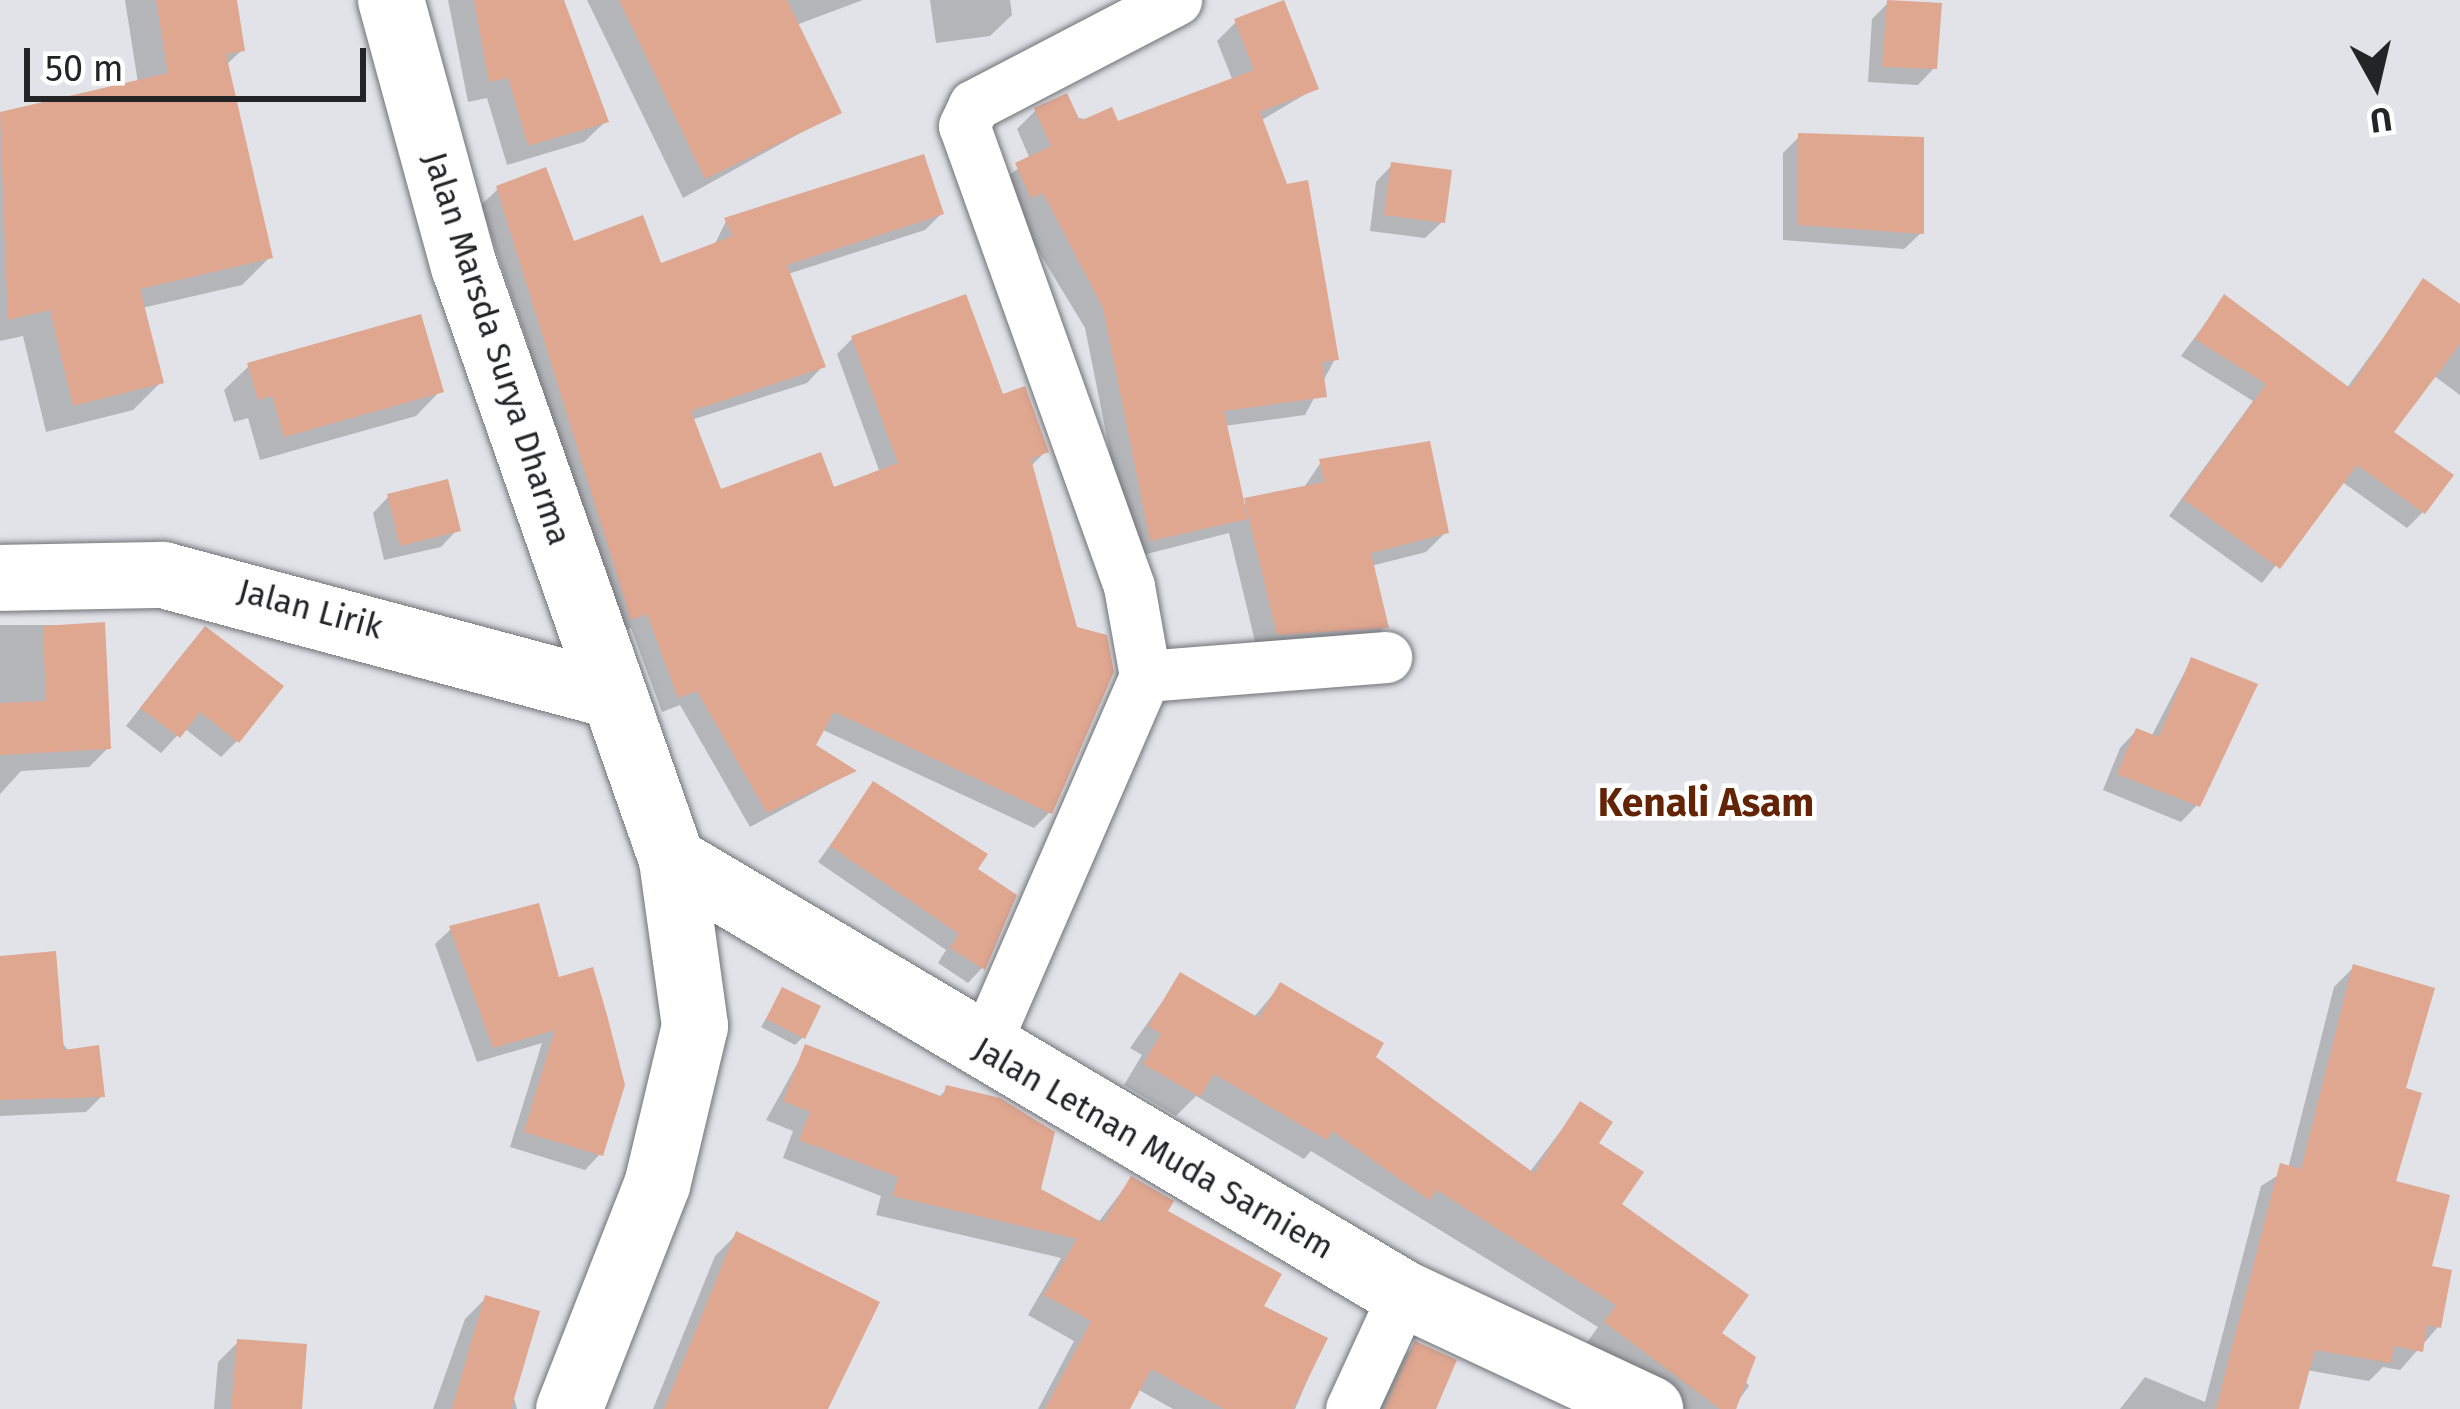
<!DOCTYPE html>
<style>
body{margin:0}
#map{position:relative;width:2460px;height:1409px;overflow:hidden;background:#e1e3e8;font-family:"Fira Sans",sans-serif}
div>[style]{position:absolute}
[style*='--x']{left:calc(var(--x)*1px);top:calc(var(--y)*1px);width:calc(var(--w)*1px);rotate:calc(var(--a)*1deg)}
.shadow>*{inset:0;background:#0003}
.building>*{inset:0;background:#dfa690}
.roads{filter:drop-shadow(0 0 3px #717377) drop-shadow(0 0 3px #717377)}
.street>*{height:51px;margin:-25.5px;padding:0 25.5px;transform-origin:25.5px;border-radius:25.5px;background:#fff}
.secondary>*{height:66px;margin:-33px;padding:0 33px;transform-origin:33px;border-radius:33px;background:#fff}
.highway>*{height:66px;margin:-33px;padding:0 33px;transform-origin:33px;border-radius:33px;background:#fff}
span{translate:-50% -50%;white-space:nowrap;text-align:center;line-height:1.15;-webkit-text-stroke:9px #fff;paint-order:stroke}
.street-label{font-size:33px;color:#232426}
.quarter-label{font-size:39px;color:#632305;font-weight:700}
.north{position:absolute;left:2316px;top:24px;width:120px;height:120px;-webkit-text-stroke:9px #fff;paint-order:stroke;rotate:172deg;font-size:33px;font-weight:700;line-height:48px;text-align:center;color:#232426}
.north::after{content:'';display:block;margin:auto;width:42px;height:54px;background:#232426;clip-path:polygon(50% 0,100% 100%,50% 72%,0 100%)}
.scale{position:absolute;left:24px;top:48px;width:342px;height:54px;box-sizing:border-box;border:6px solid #232426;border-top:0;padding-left:15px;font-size:36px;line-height:42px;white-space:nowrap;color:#232426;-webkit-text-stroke:9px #fff;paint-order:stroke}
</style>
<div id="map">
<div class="shadow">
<i style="clip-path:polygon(125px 0,234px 0,242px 50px,225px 66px,270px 257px,242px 285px,142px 308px,160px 383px,133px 410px,46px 432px,23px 336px,0 341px,0 115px,138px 83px)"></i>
<i style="clip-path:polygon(448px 0,561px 0,606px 121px,584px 142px,507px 165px,487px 98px,468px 102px)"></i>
<i style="clip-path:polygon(587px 0,863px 0,796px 25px,838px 112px,683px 198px)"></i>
<i style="clip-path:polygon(930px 0,1010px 0,1012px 15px,990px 36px,936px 43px)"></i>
<i style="clip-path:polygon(1888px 3px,1934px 68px,1918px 85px,1868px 82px,1872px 19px)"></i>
<i style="clip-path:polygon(1236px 22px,1316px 88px,1260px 121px,1335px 359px,1305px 415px,1224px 426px,1241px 505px,1303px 489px,1321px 462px,1446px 532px,1426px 552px,1371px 566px,1385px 627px,1366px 646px,1258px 654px,1229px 533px,1131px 558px,1085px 328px,998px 184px,1030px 159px,1017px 129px,1036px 110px,1117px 125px,1233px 81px,1217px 41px)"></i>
<i style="clip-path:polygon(1800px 136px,1921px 233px,1904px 249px,1783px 240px,1783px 153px)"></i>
<i style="clip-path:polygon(1392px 165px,1442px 222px,1425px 238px,1370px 231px,1376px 182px)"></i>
<i style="clip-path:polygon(498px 189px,573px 245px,659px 267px,714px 246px,726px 221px,941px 214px,925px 230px,788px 274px,823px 366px,807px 383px,691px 420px,719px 493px,832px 491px,880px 473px,837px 354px,853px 338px,1001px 398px,1046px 451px,1030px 467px,1050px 812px,1034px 828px,821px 729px,812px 746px,852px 772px,750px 827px,680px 705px,662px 712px,631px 628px,614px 634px,520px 356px,529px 347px,481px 205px)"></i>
<i style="clip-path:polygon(2424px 282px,2460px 308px,2460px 395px,2433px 375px,2389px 432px,2423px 512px,2407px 528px,2341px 481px,2262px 583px,2169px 516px,2253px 401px,2181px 356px,2224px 298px,2346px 389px)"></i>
<i style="clip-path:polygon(249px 366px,440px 391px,416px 416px,260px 460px,248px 418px,234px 422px,224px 390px)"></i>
<i style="clip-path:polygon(389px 496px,457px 530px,441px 547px,384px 560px,373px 513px)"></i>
<i style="clip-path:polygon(0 625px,102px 625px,108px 748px,89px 767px,21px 771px,0 794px)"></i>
<i style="clip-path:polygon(189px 646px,237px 741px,221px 757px,184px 728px,161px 753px,126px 726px)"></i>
<i style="clip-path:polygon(2191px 660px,2197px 805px,2181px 822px,2103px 790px,2120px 748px,2136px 731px,2151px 737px)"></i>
<i style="clip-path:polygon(873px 785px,974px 870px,982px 968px,968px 983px,938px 963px,946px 950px,818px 862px)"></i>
<i style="clip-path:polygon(537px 906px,600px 1154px,585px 1170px,510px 1147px,542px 1043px,477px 1062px,435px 944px,451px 929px)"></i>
<i style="clip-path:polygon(0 959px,102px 1096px,86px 1112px,0 1116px)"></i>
<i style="clip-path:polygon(2354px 967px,2402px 1090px,2393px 1183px,2439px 1326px,2400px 1370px,2383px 1367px,2369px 1381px,2306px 1370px,2292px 1409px,2120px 1409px,2145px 1377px,2205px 1402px,2261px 1186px,2288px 1169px,2334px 987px)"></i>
<i style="clip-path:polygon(1181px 975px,1253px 1018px,1280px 986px,1529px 1173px,1581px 1104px,1618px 1205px,1749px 1386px,1732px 1409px,1673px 1409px,1586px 1344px,1598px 1327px,1311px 1151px,1304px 1159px,1196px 1096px,1176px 1116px,1124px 1085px,1142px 1055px,1130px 1048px)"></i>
<i style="clip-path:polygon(783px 990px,803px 1037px,795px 1045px,761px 1027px)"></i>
<i style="clip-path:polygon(806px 1048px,938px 1098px,947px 1089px,1038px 1191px,1097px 1224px,1131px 1179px,1259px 1308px,1325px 1339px,1295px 1409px,1173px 1409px,1139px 1390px,1126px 1409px,1038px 1409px,1074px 1341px,1028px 1315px,1061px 1258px,876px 1215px,881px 1196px,783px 1158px,793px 1131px,766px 1120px)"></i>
<i style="clip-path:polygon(736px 1235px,813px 1409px,653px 1409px,715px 1256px)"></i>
<i style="clip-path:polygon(486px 1298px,517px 1409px,433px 1409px,465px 1319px)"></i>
<i style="clip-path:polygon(238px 1342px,298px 1409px,214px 1409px,218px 1362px)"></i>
<i style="clip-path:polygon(1416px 1344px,1433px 1409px,1376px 1409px,1398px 1362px)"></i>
</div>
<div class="building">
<i style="clip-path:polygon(156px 0,237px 0,245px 51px,226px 54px,273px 258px,140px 289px,164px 383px,73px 406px,50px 310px,8px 320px,0 112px,168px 73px)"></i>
<i style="clip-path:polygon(474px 0,564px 0,609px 122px,528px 146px,508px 78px,489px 82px)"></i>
<i style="clip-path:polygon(619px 0,787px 0,842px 113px,705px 179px)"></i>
<i style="clip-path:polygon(1284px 0,1319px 89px,1260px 112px,1287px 184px,1308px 180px,1339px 360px,1322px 362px,1327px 397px,1224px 411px,1248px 519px,1150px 541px,1103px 308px,1043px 193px,1031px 198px,1015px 163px,1051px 146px,1034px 108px,1067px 93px,1080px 121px,1112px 107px,1118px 121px,1254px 70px,1234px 19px)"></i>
<i style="clip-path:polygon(1887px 0,1942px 3px,1937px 69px,1882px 67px)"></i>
<i style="clip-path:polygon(1798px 133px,1924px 137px,1924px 234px,1798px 225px)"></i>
<i style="clip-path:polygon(924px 154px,944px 214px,787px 265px,826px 367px,691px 411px,721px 489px,821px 452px,834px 487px,898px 463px,851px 336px,966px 294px,1003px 394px,1025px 386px,1049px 452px,1031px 459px,1077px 627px,1107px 635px,1114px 672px,1052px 814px,834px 712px,816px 745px,857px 771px,767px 813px,697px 691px,678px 698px,647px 614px,631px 620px,496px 186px,546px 167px,574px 241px,643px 215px,661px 263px,733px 236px,724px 218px)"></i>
<i style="clip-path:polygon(1391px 162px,1452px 170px,1445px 223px,1384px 215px)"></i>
<i style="clip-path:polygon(2423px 278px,2460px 304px,2460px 344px,2394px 432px,2454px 475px,2425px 514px,2357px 465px,2280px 569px,2183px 499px,2266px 384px,2195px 339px,2224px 294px,2350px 388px)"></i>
<i style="clip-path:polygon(421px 314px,444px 392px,284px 437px,272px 396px,258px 400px,247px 363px)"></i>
<i style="clip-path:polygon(1430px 441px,1449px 533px,1371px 553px,1389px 628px,1277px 635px,1244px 498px,1324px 482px,1319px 459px)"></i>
<i style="clip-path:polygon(448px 479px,461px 531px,400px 546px,387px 494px)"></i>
<i style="clip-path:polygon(105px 622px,111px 749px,0 755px,0 703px,46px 701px,43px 626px)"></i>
<i style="clip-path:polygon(205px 626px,284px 686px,239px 743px,200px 712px,180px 738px,140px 708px)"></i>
<i style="clip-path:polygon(2191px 657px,2258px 684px,2200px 807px,2117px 774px,2136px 728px,2159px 737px)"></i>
<i style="clip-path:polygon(873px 781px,988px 854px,978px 869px,1017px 895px,985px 970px,950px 948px,959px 934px,830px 846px)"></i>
<i style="clip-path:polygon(539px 903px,559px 977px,593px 967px,607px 1015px,625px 1085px,603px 1156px,524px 1132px,555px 1030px,493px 1048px,449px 926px)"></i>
<i style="clip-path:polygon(56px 951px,64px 1050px,99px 1045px,105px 1097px,0 1100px,0 956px)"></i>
<i style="clip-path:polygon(2353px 964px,2435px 988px,2406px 1088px,2422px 1093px,2396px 1181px,2450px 1195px,2432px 1266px,2452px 1270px,2441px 1328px,2427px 1325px,2423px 1352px,2394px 1346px,2391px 1363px,2315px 1350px,2299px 1409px,2216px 1409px,2280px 1163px,2301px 1169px)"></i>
<i style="clip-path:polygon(1180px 972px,1259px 1018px,1280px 982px,1384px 1043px,1376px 1057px,1534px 1173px,1580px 1101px,1613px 1122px,1599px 1143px,1644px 1172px,1622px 1204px,1749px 1295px,1722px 1333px,1756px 1357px,1736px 1409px,1720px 1409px,1604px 1322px,1616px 1305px,1437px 1190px,1429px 1200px,1332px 1131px,1327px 1140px,1214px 1074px,1200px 1097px,1143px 1064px,1161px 1034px,1148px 1026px)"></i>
<i style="clip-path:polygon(782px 987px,821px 1006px,805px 1039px,766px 1019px)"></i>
<i style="clip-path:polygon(805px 1044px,943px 1097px,946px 1085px,1000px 1098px,1055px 1132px,1041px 1189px,1103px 1223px,1131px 1176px,1174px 1201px,1168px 1211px,1282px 1274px,1264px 1306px,1328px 1338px,1293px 1409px,1224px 1409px,1151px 1369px,1130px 1409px,1045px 1409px,1091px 1321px,1044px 1295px,1077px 1239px,893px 1196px,898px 1177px,799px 1140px,810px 1112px,783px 1101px)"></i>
<i style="clip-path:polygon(736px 1231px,880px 1302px,828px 1409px,664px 1409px)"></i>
<i style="clip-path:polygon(485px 1295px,540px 1311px,511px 1409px,452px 1409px)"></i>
<i style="clip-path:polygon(237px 1339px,307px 1344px,302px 1409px,231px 1409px)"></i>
<i style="clip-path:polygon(1415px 1341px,1457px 1360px,1436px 1409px,1384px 1409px)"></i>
</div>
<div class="roads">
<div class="street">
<i style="--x:1145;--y:676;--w:242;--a:-4.5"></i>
<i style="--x:982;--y:1051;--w:409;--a:-66.5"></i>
<i style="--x:1145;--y:676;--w:91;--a:-100.1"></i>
<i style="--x:1129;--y:586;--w:489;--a:-109.7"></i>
<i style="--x:964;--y:126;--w:23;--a:-65"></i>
<i style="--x:974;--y:105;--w:228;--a:-27.5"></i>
<i style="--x:1351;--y:1409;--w:127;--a:-65.3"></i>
</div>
<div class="secondary">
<i style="--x:0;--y:578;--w:163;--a:-1.1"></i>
<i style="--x:163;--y:575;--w:465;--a:15"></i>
<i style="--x:672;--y:860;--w:851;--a:30.66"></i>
<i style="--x:1404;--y:1294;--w:272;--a:25.1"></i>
</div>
<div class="highway">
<i style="--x:391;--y:0;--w:276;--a:74.7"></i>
<i style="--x:464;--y:266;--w:629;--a:70.7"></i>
<i style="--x:672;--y:860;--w:168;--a:82.1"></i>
<i style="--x:695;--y:1026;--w:163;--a:103.4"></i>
<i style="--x:657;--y:1185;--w:241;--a:111.4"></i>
</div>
</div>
<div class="street-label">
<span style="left:496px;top:349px;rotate:72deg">Jalan Marsda Surya Dharma</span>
<span style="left:310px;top:610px;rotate:15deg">Jalan Lirik</span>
<span style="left:1153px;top:1149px;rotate:30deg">Jalan Letnan Muda Sarniem</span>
</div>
<div class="quarter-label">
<span style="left:1706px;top:803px">Kenali Asam</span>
</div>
<div class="north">U</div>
<div class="scale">50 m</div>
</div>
